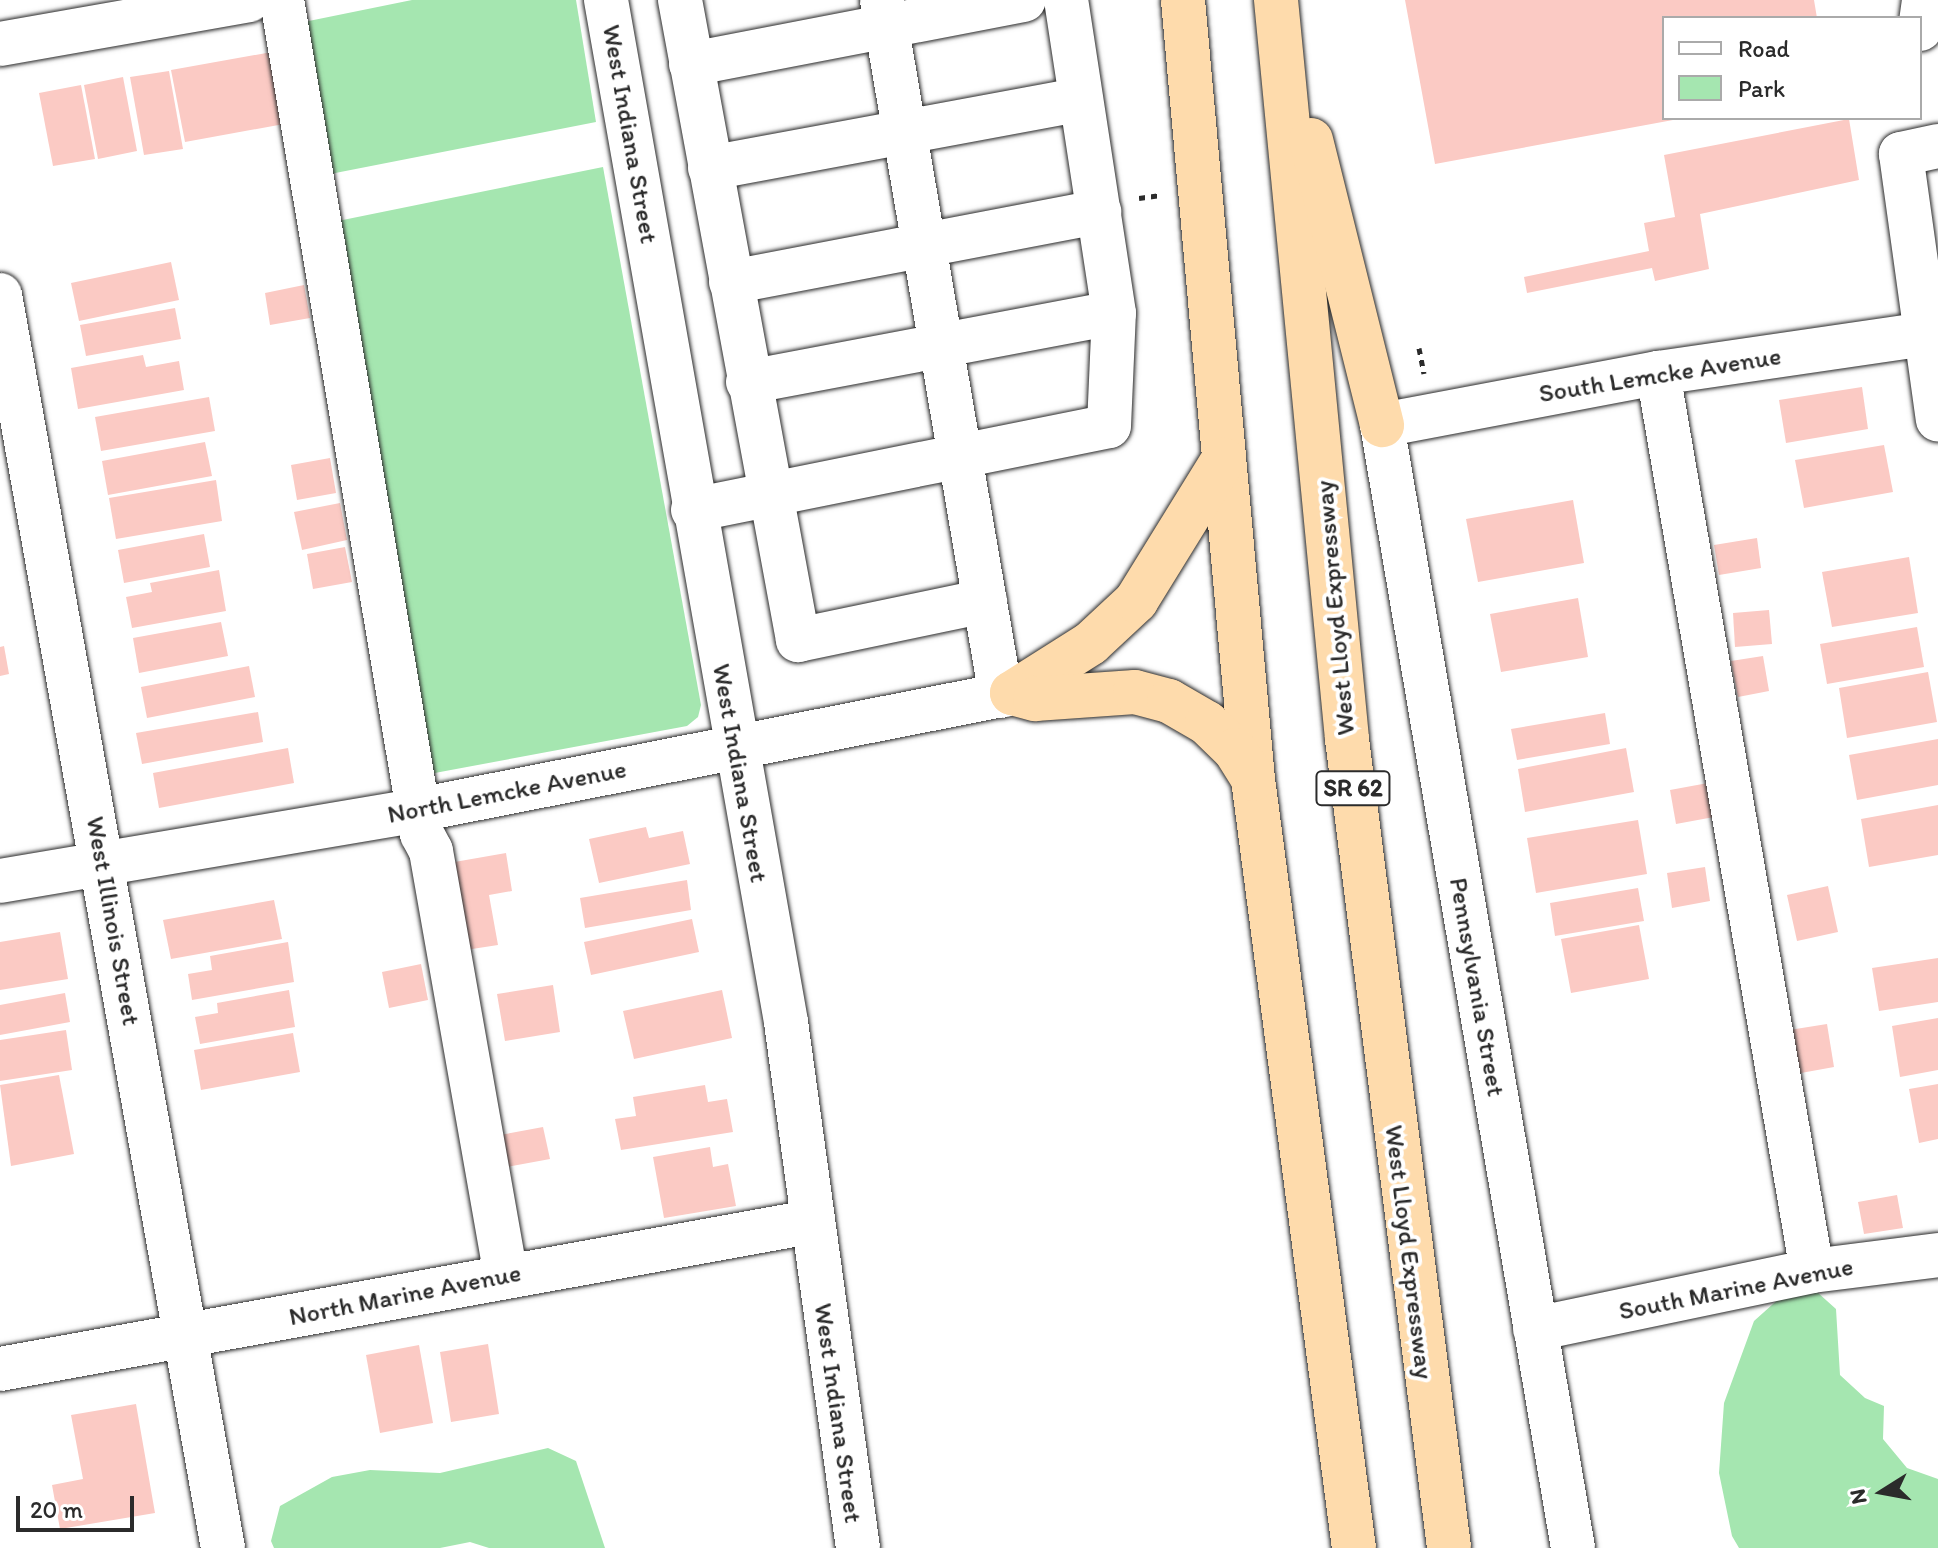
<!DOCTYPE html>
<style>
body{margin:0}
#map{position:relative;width:1938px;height:1548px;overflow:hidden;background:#fff;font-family:Itim,sans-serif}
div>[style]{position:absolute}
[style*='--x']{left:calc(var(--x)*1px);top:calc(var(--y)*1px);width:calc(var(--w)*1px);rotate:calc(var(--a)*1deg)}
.green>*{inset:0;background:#a5e6b0}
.building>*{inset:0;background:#fbcac4}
.path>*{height:5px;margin-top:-2.5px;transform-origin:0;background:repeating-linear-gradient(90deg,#2b2b2b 0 6px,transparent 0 12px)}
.roads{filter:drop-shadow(0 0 2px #2b2b2b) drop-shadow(0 0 2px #2b2b2b)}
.minor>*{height:44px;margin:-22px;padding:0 22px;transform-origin:22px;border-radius:22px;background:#fff}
.highway>*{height:44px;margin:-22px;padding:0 22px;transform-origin:22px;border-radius:22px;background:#fedbac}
span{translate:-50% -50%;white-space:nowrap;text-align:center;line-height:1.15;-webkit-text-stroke:8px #fff;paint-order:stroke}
.shield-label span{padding:2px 6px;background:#fff;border:2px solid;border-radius:6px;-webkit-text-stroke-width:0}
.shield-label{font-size:24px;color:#2b2b2b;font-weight:700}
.street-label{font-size:26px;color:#2b2b2b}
.legend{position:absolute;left:1662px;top:16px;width:260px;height:104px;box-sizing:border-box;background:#fff;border:2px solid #aaa;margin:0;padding:10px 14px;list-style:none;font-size:24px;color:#2b2b2b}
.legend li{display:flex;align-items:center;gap:16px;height:40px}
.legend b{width:40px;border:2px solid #aaa}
.north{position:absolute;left:1842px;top:1452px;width:80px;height:80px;-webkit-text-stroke:6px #fff;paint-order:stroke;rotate:259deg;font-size:22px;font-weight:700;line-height:32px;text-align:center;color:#2b2b2b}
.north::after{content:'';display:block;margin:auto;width:28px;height:36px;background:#2b2b2b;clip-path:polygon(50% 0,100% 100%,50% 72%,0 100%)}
.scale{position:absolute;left:16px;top:1496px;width:118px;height:36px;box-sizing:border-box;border:4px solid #2b2b2b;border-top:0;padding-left:10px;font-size:24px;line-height:28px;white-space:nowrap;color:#2b2b2b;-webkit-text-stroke:6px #fff;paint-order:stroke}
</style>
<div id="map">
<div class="green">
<i style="clip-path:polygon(412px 0,576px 0,596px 122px,320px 176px,294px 24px)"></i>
<i style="clip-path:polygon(603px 167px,701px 705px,698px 717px,687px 726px,424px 775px,328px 223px)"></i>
<i style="clip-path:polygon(1817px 1292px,1836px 1309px,1840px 1375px,1865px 1398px,1884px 1406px,1883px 1439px,1907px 1468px,1938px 1479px,1938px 1548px,1739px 1548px,1732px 1536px,1719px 1473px,1724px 1403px,1754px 1321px,1783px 1295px)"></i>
<i style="clip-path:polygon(548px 1448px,576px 1461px,605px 1548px,489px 1548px,470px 1542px,440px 1548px,274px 1548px,271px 1541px,280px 1506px,332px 1477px,370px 1470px,440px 1473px)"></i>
</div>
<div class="building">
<i style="clip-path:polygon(1405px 0,1814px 0,1817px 18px,1664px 18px,1664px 118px,1673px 120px,1435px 164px)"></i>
<i style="clip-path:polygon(272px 52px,284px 124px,185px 142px,171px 70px)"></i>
<i style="clip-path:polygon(169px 71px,183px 149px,144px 155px,130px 77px)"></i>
<i style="clip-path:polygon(123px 77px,137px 151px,98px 159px,84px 85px)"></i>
<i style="clip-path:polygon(81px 85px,95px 159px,53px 166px,39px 93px)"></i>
<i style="clip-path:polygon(1849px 119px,1859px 180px,1700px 214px,1709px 269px,1655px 281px,1652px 268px,1527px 293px,1524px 277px,1649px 251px,1644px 223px,1675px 217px,1664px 155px)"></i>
<i style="clip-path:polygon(171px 262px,179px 300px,79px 321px,71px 283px)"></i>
<i style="clip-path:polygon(304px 285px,310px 318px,270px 325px,265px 293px)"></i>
<i style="clip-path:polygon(175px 308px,181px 339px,86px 356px,80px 325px)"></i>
<i style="clip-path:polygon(143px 355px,146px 367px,179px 361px,184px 390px,78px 409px,71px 368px)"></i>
<i style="clip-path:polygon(1862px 387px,1868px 429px,1786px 443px,1779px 400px)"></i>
<i style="clip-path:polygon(209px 397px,215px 431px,101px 451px,95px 417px)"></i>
<i style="clip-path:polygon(205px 442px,212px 476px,108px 495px,102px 461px)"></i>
<i style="clip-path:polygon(1884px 445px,1893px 492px,1804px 508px,1795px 460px)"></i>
<i style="clip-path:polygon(330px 458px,336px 493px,297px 500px,291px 465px)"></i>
<i style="clip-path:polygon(216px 480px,222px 521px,116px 539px,109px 498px)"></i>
<i style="clip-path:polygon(1573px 500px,1584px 563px,1478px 582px,1466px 519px)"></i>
<i style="clip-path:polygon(340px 503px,347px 540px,302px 550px,294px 512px)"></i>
<i style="clip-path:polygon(204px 534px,210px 567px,124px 583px,118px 550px)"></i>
<i style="clip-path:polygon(1757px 538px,1761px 568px,1719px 575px,1714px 545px)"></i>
<i style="clip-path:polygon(345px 547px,352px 582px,313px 589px,307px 554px)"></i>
<i style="clip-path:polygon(1909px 557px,1918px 613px,1832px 627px,1822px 572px)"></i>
<i style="clip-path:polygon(219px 570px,226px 611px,132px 628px,126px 597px,152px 592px,150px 583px)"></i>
<i style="clip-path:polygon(1578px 598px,1588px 657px,1501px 672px,1490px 614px)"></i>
<i style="clip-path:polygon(1769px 610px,1772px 644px,1735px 647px,1733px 613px)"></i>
<i style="clip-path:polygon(221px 622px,228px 656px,139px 673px,133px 638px)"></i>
<i style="clip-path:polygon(1917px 627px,1924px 667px,1827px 684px,1820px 644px)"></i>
<i style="clip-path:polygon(4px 646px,9px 674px,0 676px,0 647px)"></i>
<i style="clip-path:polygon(1763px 656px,1769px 691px,1738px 697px,1731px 661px)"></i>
<i style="clip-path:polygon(249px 666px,255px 697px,147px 718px,141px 687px)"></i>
<i style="clip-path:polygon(1928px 672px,1937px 722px,1847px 738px,1839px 688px)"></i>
<i style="clip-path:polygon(258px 712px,263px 742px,142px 764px,136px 733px)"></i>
<i style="clip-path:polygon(1605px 713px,1610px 744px,1517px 760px,1511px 729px)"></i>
<i style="clip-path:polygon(1938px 739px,1938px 785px,1857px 800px,1849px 755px)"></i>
<i style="clip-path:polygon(288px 748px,294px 783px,159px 808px,153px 773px)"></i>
<i style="clip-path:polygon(1626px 748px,1634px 792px,1525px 812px,1518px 769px)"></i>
<i style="clip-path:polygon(1708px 783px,1714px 817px,1676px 824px,1670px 790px)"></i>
<i style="clip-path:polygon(1938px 805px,1938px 855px,1869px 867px,1861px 819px)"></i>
<i style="clip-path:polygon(1638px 820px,1647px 874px,1536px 893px,1527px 838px)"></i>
<i style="clip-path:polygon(646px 827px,649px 838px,683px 831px,690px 864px,599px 883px,589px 839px)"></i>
<i style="clip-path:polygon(506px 853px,512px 891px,489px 895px,498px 945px,459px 951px,443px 864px)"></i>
<i style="clip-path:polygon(1705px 867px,1710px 901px,1672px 908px,1667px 873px)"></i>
<i style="clip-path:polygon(687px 880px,691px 910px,585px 928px,580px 898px)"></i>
<i style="clip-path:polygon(1828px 886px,1838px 932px,1797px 941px,1787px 895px)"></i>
<i style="clip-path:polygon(1638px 888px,1644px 921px,1555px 936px,1550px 903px)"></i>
<i style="clip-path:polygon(274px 900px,282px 939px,171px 959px,163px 920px)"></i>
<i style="clip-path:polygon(692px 919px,699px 952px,591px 975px,584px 942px)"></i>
<i style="clip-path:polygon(1639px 925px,1649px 979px,1571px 993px,1561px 939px)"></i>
<i style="clip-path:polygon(60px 932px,68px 979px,0 990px,0 942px)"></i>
<i style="clip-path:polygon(288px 942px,294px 982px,192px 1000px,188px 974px,212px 970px,210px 956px)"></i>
<i style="clip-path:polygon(1938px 958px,1938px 1002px,1879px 1011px,1872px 968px)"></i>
<i style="clip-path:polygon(421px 964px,428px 1000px,389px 1008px,382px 972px)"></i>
<i style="clip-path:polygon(553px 985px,560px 1032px,505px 1041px,497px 994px)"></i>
<i style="clip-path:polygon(289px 990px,295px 1027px,200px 1044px,195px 1017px,218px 1013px,217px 1003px)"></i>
<i style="clip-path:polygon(722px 990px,732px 1038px,634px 1059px,623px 1011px)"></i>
<i style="clip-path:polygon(65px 993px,70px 1022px,0 1035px,0 1005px)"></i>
<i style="clip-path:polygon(1938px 1018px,1938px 1070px,1900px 1077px,1892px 1026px)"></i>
<i style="clip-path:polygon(1827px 1024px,1834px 1067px,1790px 1075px,1783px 1031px)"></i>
<i style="clip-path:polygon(66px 1030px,72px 1070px,0 1081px,0 1040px)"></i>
<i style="clip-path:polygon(293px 1033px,300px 1072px,201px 1090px,194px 1050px)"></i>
<i style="clip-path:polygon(59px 1075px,74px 1154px,11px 1166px,0 1085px)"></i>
<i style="clip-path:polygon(1938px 1084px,1938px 1139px,1919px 1143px,1909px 1089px)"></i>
<i style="clip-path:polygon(705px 1085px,708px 1102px,727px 1099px,733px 1132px,621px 1150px,615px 1119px,636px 1116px,633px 1097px)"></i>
<i style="clip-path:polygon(543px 1127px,550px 1159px,506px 1167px,500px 1135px)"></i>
<i style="clip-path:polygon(710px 1147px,713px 1167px,728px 1164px,736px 1206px,664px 1218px,653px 1157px)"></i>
<i style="clip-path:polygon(1897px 1195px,1903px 1228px,1864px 1234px,1858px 1202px)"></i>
<i style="clip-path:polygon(488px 1344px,499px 1414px,451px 1422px,440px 1352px)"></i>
<i style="clip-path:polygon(419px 1345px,433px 1423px,380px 1433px,366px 1355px)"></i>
<i style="clip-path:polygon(136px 1404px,155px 1513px,60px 1529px,52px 1485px,83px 1479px,71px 1415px)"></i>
</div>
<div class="path">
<i style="--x:1139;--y:198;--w:22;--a:-8"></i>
<i style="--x:1419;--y:348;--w:26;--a:79"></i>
</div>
<div class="roads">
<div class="minor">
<i style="--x:282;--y:0;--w:846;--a:80.47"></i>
<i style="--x:422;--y:834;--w:19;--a:62"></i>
<i style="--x:431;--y:851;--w:432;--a:80"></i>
<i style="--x:606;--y:0;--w:1038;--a:80.01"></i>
<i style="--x:786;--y:1022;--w:531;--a:82.21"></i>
<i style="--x:680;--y:0;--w:651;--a:79.55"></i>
<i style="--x:798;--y:640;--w:191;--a:-11.8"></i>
<i style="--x:882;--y:0;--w:706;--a:80.3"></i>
<i style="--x:1920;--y:29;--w:29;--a:-82"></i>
<i style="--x:0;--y:44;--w:253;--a:-10"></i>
<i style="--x:691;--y:64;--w:339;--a:-10.9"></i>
<i style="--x:1938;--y:146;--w:38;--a:168"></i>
<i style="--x:1901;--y:154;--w:268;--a:82.1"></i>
<i style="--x:710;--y:168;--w:377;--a:-10.5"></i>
<i style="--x:731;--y:282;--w:375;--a:-10.8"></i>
<i style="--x:0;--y:295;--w:1273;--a:79.91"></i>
<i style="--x:1658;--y:373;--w:911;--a:80.27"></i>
<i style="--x:748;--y:382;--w:372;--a:-10.7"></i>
<i style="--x:693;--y:510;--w:424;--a:-11.4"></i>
<i style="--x:1109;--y:426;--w:113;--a:-87.5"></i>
<i style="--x:1114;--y:313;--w:317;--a:-98.7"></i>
<i style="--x:0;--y:881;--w:424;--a:-9.6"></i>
<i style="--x:418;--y:810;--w:605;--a:-11.14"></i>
<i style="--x:1535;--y:1329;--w:283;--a:-11.8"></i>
<i style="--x:1812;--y:1271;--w:127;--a:-7.2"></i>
<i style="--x:0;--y:1369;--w:823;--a:-10.29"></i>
<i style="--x:1573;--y:1548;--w:1139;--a:-99.65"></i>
<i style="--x:1382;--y:425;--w:281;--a:-10.7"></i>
<i style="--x:1658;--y:373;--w:283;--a:-8.3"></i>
</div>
<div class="highway">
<i style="--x:1183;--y:0;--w:782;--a:84.87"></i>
<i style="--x:1253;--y:779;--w:776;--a:82.52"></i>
<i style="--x:1276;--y:0;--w:742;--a:84.51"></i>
<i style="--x:1347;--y:739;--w:815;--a:82.81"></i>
<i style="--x:1311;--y:140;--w:294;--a:76"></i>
<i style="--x:1012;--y:693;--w:93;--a:-32.3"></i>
<i style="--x:1091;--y:643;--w:62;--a:-43"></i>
<i style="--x:1136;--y:601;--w:166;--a:-58.3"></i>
<i style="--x:1012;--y:693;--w:24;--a:15"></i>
<i style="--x:1035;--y:699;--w:100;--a:-4"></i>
<i style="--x:1135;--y:692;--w:35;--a:15"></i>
<i style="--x:1169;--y:701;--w:44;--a:30.1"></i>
<i style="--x:1207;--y:723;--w:39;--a:44"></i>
<i style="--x:1235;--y:750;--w:34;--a:58"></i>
</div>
</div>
<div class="shield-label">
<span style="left:1353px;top:788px">SR 62</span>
</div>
<div class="street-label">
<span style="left:630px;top:134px;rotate:80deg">West Indiana Street</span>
<span style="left:1660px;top:375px;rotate:-9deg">South Lemcke Avenue</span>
<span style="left:1335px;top:608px;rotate:-95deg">West Lloyd Expressway</span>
<span style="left:740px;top:773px;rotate:80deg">West Indiana Street</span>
<span style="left:507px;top:792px;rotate:-11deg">North Lemcke Avenue</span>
<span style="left:113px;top:921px;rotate:80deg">West Illinois Street</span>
<span style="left:1477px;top:987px;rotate:80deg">Pennsylvania Street</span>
<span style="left:1409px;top:1252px;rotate:83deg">West Lloyd Expressway</span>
<span style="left:1736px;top:1289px;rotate:-11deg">South Marine Avenue</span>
<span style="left:405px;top:1295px;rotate:-11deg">North Marine Avenue</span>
<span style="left:838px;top:1413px;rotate:82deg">West Indiana Street</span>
</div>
<ul class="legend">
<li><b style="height:10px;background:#fff"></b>Road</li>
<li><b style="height:22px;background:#a5e6b0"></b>Park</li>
</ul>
<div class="north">N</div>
<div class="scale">20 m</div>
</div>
